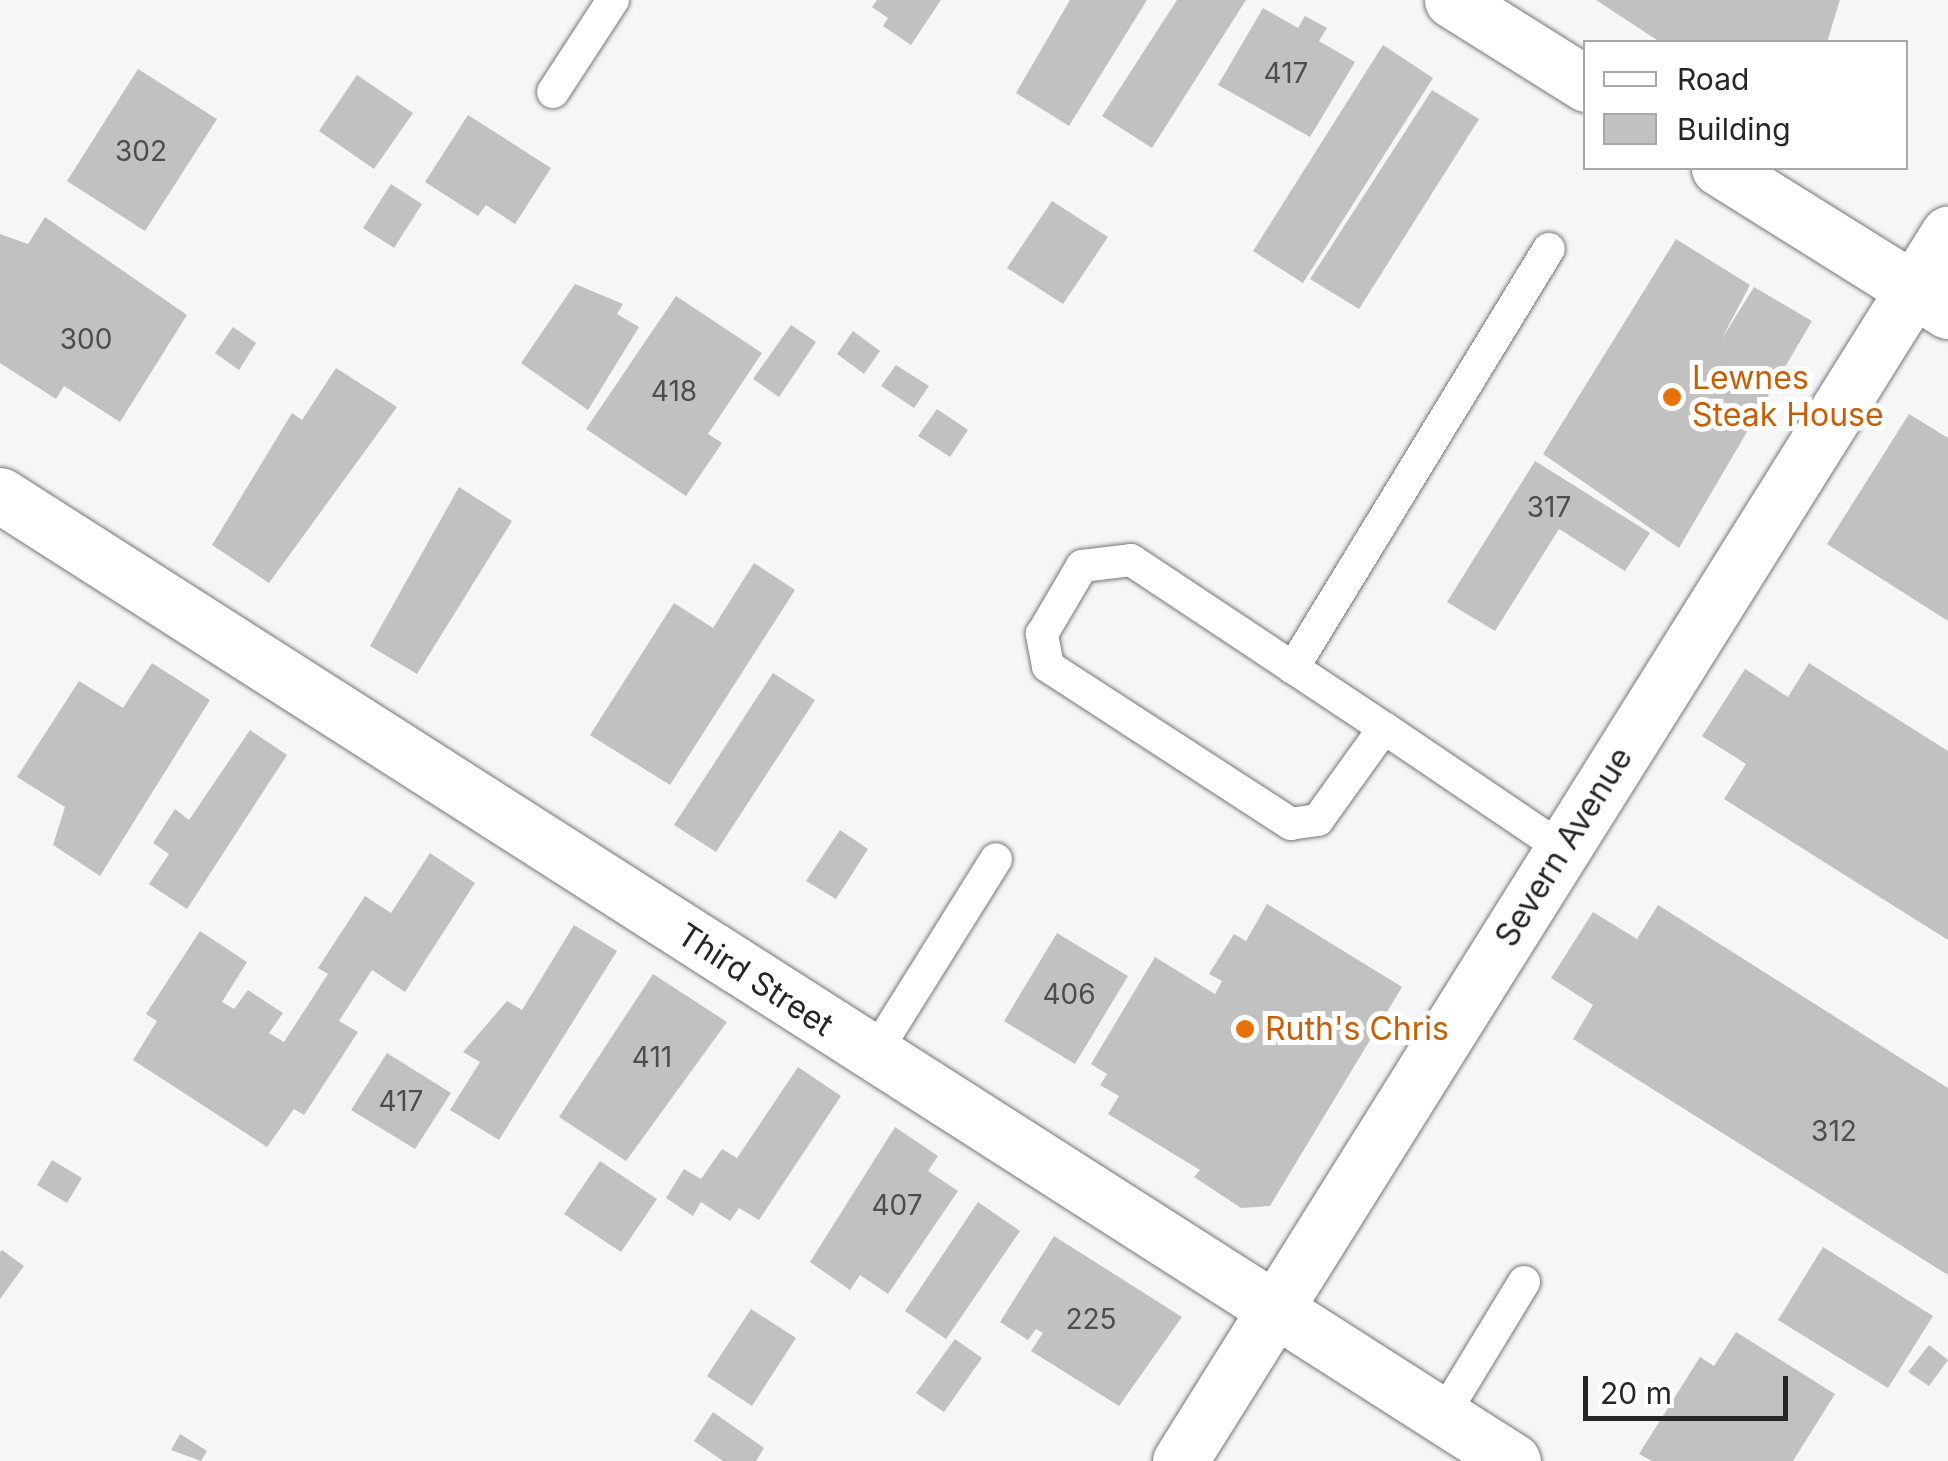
<!DOCTYPE html>
<style>
body{margin:0}
#map{position:relative;width:1948px;height:1461px;overflow:hidden;background:#f6f6f8;font-family:Inter,sans-serif}
div>[style]{position:absolute}
[style*='--x']{left:calc(var(--x)*1px);top:calc(var(--y)*1px);width:calc(var(--w)*1px);rotate:calc(var(--a)*1deg)}
.building>*{inset:0;background:#c2c1c2}
.roads{filter:drop-shadow(0 0 2px #757677) drop-shadow(0 0 2px #757677)}
.lane>*{height:32px;margin:-16px;padding:0 16px;transform-origin:16px;border-radius:16px;background:#fff}
.street>*{height:55px;margin:-27.5px;padding:0 27.5px;transform-origin:27.5px;border-radius:27.5px;background:#fff}
.dots>*{width:28px;height:28px;translate:-50% -50%;box-sizing:border-box;border:5px solid #fff;border-radius:50%}
span{translate:-50% -50%;white-space:nowrap;text-align:center;line-height:1.15;-webkit-text-stroke:10px #fff;paint-order:stroke}
.number-label{font-size:28px;color:#4c4d4d}
.number-label span{-webkit-text-stroke-width:0}
.food-label{font-size:32px;color:#c56008}
.left{translate:0 -50%;text-align:left}
.street-label{font-size:32px;color:#252626}
.legend{position:absolute;left:1583px;top:40px;width:325px;height:130px;box-sizing:border-box;background:#fff;border:2px solid #a8a8a8;margin:0;padding:12px 18px;list-style:none;font-size:30px;color:#252626}
.legend li{display:flex;align-items:center;gap:20px;height:50px}
.legend b{width:50px;border:2px solid #a8a8a8}
.scale{position:absolute;left:1583px;top:1376px;width:205px;height:45px;box-sizing:border-box;border:5px solid #252626;border-top:0;padding-left:12px;font-size:30px;line-height:35px;white-space:nowrap;color:#252626;-webkit-text-stroke:8px #fff;paint-order:stroke}
</style>
<div id="map">
<div class="building">
<i style="clip-path:polygon(877px 0,941px 0,911px 45px,883px 26px,888px 18px,872px 7px)"></i>
<i style="clip-path:polygon(1070px 0,1147px 0,1069px 126px,1016px 93px)"></i>
<i style="clip-path:polygon(1177px 0,1246px 0,1152px 148px,1102px 116px)"></i>
<i style="clip-path:polygon(1596px 0,1840px 0,1827px 42px,1660px 42px)"></i>
<i style="clip-path:polygon(1263px 8px,1298px 28px,1305px 16px,1327px 28px,1319px 41px,1355px 62px,1310px 137px,1218px 85px)"></i>
<i style="clip-path:polygon(1383px 45px,1433px 78px,1303px 283px,1253px 251px)"></i>
<i style="clip-path:polygon(138px 69px,217px 119px,145px 231px,67px 181px)"></i>
<i style="clip-path:polygon(357px 75px,413px 113px,374px 169px,319px 131px)"></i>
<i style="clip-path:polygon(1432px 90px,1479px 119px,1359px 309px,1310px 279px)"></i>
<i style="clip-path:polygon(468px 115px,551px 168px,515px 224px,486px 205px,478px 216px,425px 182px)"></i>
<i style="clip-path:polygon(391px 184px,422px 204px,394px 248px,363px 228px)"></i>
<i style="clip-path:polygon(1052px 201px,1108px 237px,1063px 304px,1007px 268px)"></i>
<i style="clip-path:polygon(45px 217px,187px 315px,120px 422px,64px 386px,56px 399px,0 363px,0 234px,28px 244px)"></i>
<i style="clip-path:polygon(1676px 239px,1750px 285px,1721px 340px,1754px 287px,1812px 321px,1679px 548px,1543px 454px)"></i>
<i style="clip-path:polygon(575px 284px,623px 304px,617px 314px,639px 327px,588px 410px,521px 363px)"></i>
<i style="clip-path:polygon(676px 296px,762px 353px,708px 434px,722px 443px,686px 496px,586px 429px)"></i>
<i style="clip-path:polygon(791px 325px,816px 342px,779px 397px,753px 379px)"></i>
<i style="clip-path:polygon(233px 327px,256px 343px,239px 370px,215px 353px)"></i>
<i style="clip-path:polygon(853px 331px,880px 351px,864px 374px,837px 354px)"></i>
<i style="clip-path:polygon(896px 365px,929px 386px,914px 408px,881px 386px)"></i>
<i style="clip-path:polygon(336px 368px,397px 407px,269px 583px,212px 545px,292px 413px,302px 420px)"></i>
<i style="clip-path:polygon(937px 409px,968px 430px,950px 457px,918px 436px)"></i>
<i style="clip-path:polygon(1909px 414px,1948px 438px,1948px 621px,1827px 544px)"></i>
<i style="clip-path:polygon(1535px 461px,1650px 533px,1625px 571px,1559px 529px,1495px 631px,1447px 602px)"></i>
<i style="clip-path:polygon(459px 487px,512px 521px,417px 674px,370px 646px)"></i>
<i style="clip-path:polygon(754px 563px,795px 590px,670px 785px,590px 735px,674px 603px,713px 628px)"></i>
<i style="clip-path:polygon(152px 663px,210px 700px,100px 876px,53px 845px,65px 807px,17px 777px,79px 681px,123px 708px)"></i>
<i style="clip-path:polygon(1809px 663px,1948px 751px,1948px 940px,1724px 799px,1746px 764px,1702px 736px,1745px 669px,1788px 697px)"></i>
<i style="clip-path:polygon(773px 673px,815px 700px,716px 852px,674px 825px)"></i>
<i style="clip-path:polygon(250px 730px,287px 755px,187px 909px,149px 884px,169px 854px,153px 843px,175px 809px,189px 820px)"></i>
<i style="clip-path:polygon(840px 830px,868px 849px,836px 899px,806px 881px)"></i>
<i style="clip-path:polygon(430px 853px,475px 883px,405px 992px,372px 970px,339px 1021px,358px 1032px,304px 1115px,294px 1109px,267px 1147px,133px 1060px,157px 1021px,146px 1014px,200px 931px,247px 962px,222px 1002px,234px 1009px,248px 990px,283px 1013px,269px 1033px,284px 1042px,328px 974px,318px 968px,365px 896px,391px 913px)"></i>
<i style="clip-path:polygon(1267px 904px,1402px 987px,1270px 1206px,1241px 1208px,1194px 1177px,1200px 1170px,1108px 1114px,1119px 1096px,1100px 1085px,1107px 1074px,1091px 1064px,1155px 957px,1215px 994px,1222px 981px,1209px 974px,1234px 934px,1246px 941px)"></i>
<i style="clip-path:polygon(1658px 905px,1948px 1088px,1948px 1275px,1573px 1039px,1593px 1005px,1551px 978px,1593px 912px,1637px 939px)"></i>
<i style="clip-path:polygon(574px 925px,617px 951px,499px 1140px,450px 1110px,480px 1062px,463px 1052px,507px 1001px,522px 1010px)"></i>
<i style="clip-path:polygon(1057px 933px,1128px 976px,1075px 1064px,1004px 1021px)"></i>
<i style="clip-path:polygon(653px 974px,727px 1022px,626px 1161px,559px 1117px)"></i>
<i style="clip-path:polygon(387px 1053px,451px 1093px,415px 1149px,351px 1110px)"></i>
<i style="clip-path:polygon(798px 1067px,841px 1096px,759px 1220px,739px 1208px,730px 1221px,701px 1202px,693px 1216px,666px 1198px,684px 1169px,701px 1179px,722px 1149px,737px 1158px)"></i>
<i style="clip-path:polygon(895px 1127px,938px 1156px,928px 1171px,958px 1191px,888px 1294px,860px 1275px,850px 1290px,810px 1262px)"></i>
<i style="clip-path:polygon(52px 1160px,82px 1178px,67px 1203px,37px 1185px)"></i>
<i style="clip-path:polygon(600px 1161px,657px 1199px,621px 1252px,564px 1214px)"></i>
<i style="clip-path:polygon(978px 1202px,1020px 1231px,946px 1339px,905px 1311px)"></i>
<i style="clip-path:polygon(1054px 1236px,1182px 1317px,1119px 1406px,1031px 1351px,1043px 1333px,1036px 1329px,1028px 1340px,1000px 1322px)"></i>
<i style="clip-path:polygon(1823px 1247px,1933px 1316px,1888px 1388px,1778px 1320px)"></i>
<i style="clip-path:polygon(2px 1250px,24px 1266px,0 1299px,0 1252px)"></i>
<i style="clip-path:polygon(751px 1309px,796px 1338px,752px 1406px,707px 1376px)"></i>
<i style="clip-path:polygon(1736px 1332px,1835px 1394px,1793px 1461px,1652px 1461px,1639px 1454px,1700px 1357px,1714px 1366px)"></i>
<i style="clip-path:polygon(955px 1339px,982px 1358px,944px 1412px,916px 1393px)"></i>
<i style="clip-path:polygon(1929px 1345px,1948px 1360px,1929px 1386px,1908px 1372px)"></i>
<i style="clip-path:polygon(713px 1412px,764px 1448px,756px 1461px,723px 1461px,694px 1441px)"></i>
<i style="clip-path:polygon(180px 1434px,207px 1451px,201px 1461px,171px 1450px)"></i>
</div>
<div class="roads">
<div class="lane">
<i style="--x:553;--y:92;--w:110;--a:-56.9"></i>
<i style="--x:1293;--y:668;--w:491;--a:-58.6"></i>
<i style="--x:1384;--y:728;--w:113;--a:125.7"></i>
<i style="--x:1318;--y:820;--w:27;--a:172"></i>
<i style="--x:1291;--y:824;--w:290;--a:-147"></i>
<i style="--x:1048;--y:666;--w:33;--a:-101"></i>
<i style="--x:1042;--y:634;--w:79;--a:-59.5"></i>
<i style="--x:1082;--y:566;--w:49;--a:-7"></i>
<i style="--x:1131;--y:560;--w:304;--a:33.6"></i>
<i style="--x:1384;--y:728;--w:216;--a:34.1"></i>
<i style="--x:873;--y:1056;--w:232;--a:-58"></i>
<i style="--x:1442;--y:1417;--w:158;--a:-58.7"></i>
</div>
<div class="street">
<i style="--x:1452;--y:0;--w:158;--a:32.1"></i>
<i style="--x:1719;--y:168;--w:270;--a:32"></i>
<i style="--x:0;--y:495;--w:1795;--a:32.56"></i>
<i style="--x:1180;--y:1461;--w:1448;--a:-57.96"></i>
</div>
</div>
<div class="dots">
<i style="left:1672px;top:397px;background:#e8710a"></i>
<i style="left:1245px;top:1029px;background:#e8710a"></i>
</div>
<div class="number-label">
<span style="left:1286px;top:73px">417</span>
<span style="left:141px;top:151px">302</span>
<span style="left:86px;top:339px">300</span>
<span style="left:674px;top:391px">418</span>
<span style="left:1549px;top:507px">317</span>
<span style="left:1069px;top:994px">406</span>
<span style="left:652px;top:1057px">411</span>
<span style="left:401px;top:1101px">417</span>
<span style="left:1834px;top:1131px">312</span>
<span style="left:897px;top:1205px">407</span>
<span style="left:1091px;top:1319px">225</span>
</div>
<div class="food-label">
<span class="left" style="left:1692px;top:397px">Lewnes<br>Steak House</span>
<span class="left" style="left:1265px;top:1029px">Ruth's Chris</span>
</div>
<div class="street-label">
<span style="left:1564px;top:847px;rotate:-58deg">Severn Avenue</span>
<span style="left:755px;top:980px;rotate:33deg">Third Street</span>
</div>
<ul class="legend">
<li><b style="height:12px;background:#fff"></b>Road</li>
<li><b style="height:28px;background:#c2c1c2"></b>Building</li>
</ul>
<div class="scale">20 m</div>
</div>
